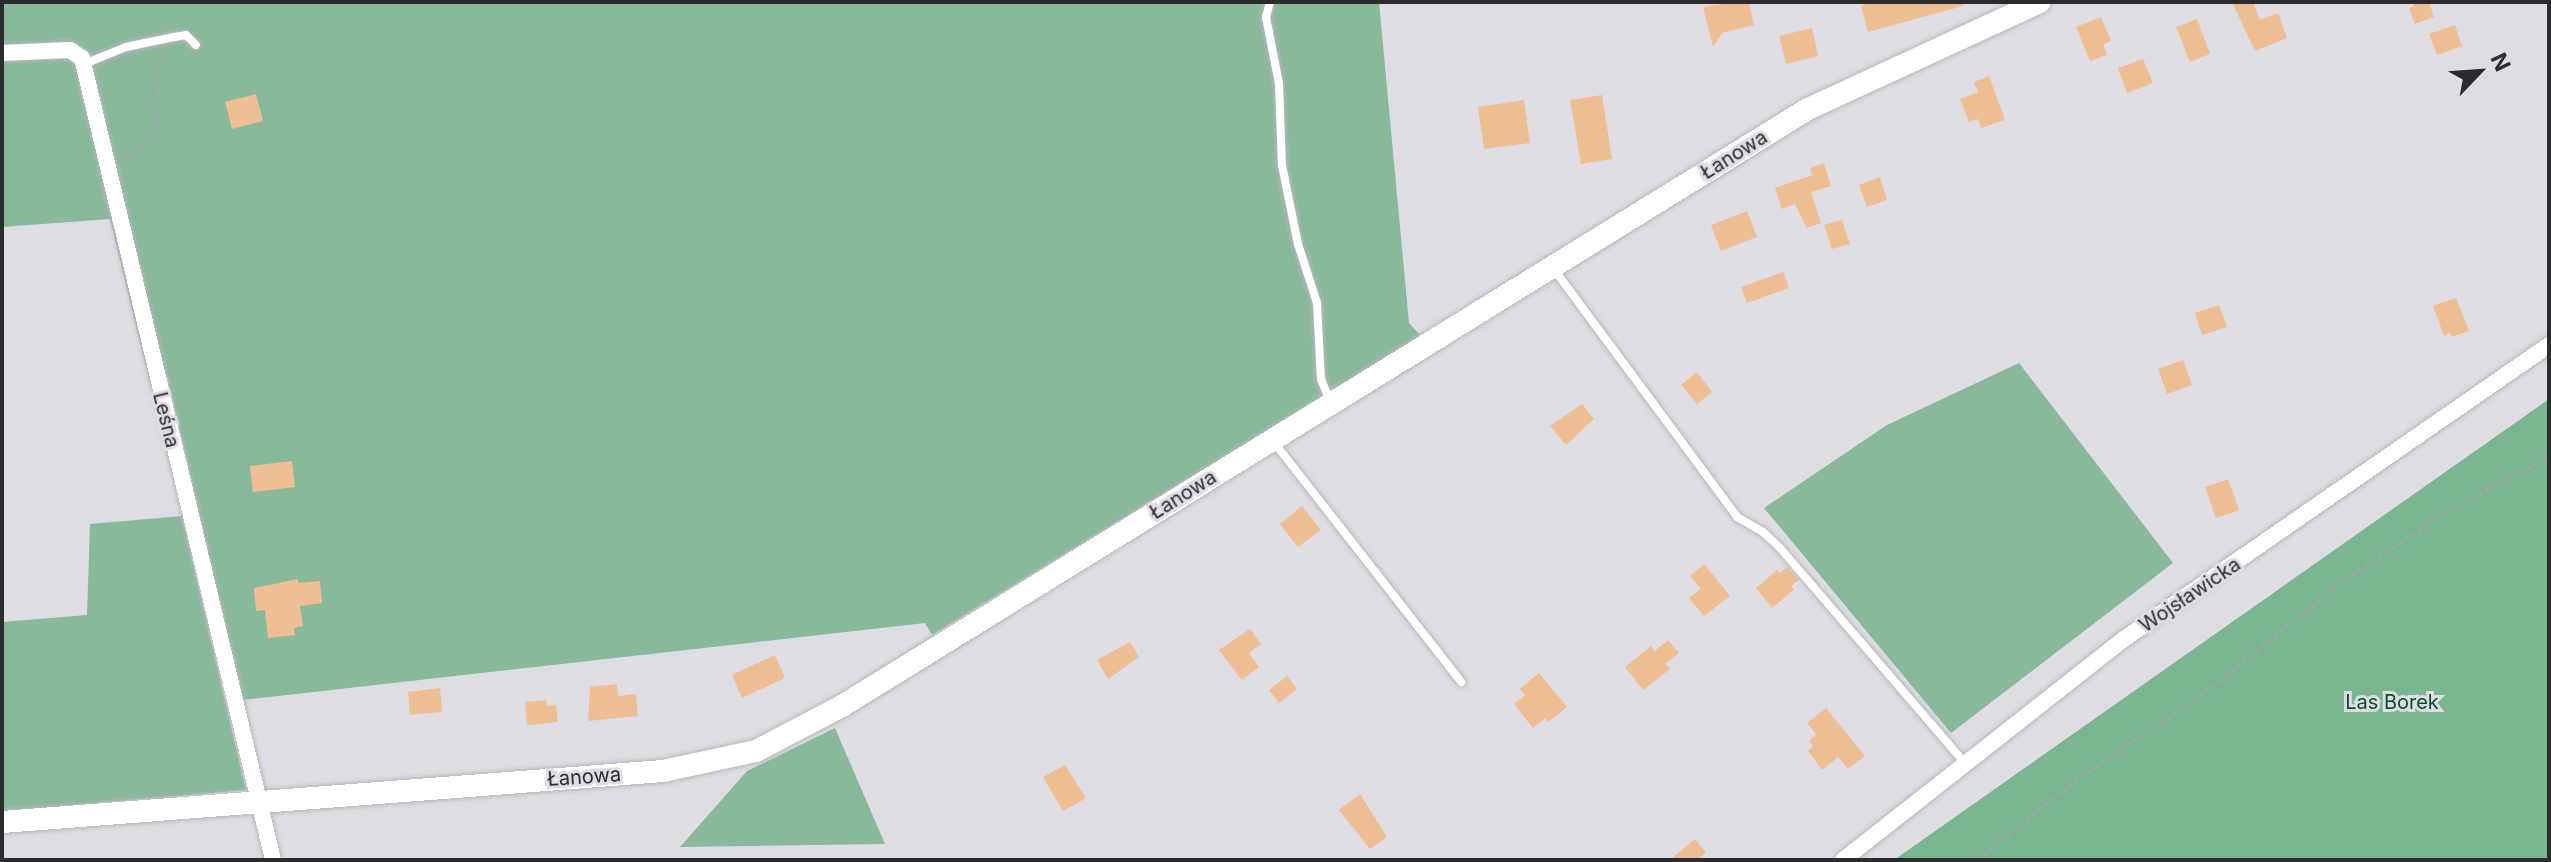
<!DOCTYPE html>
<meta charset="utf-8">
<style>
body{margin:0}
#map{position:relative;width:2551px;height:862px;overflow:hidden;background:#dfdde3;font-family:Inter,sans-serif}
div>[style]{position:absolute}
[style*='--x']{left:calc(var(--x)*1px);top:calc(var(--y)*1px);width:calc(var(--w)*1px);rotate:calc(var(--a)*1deg)}
.green>*{inset:0;background:#88b99a}
.forest>*{inset:0;background:#7bb692}
.building>*{inset:0;background:#efbe92}
.path>*{height:3px;margin-top:-1.5px;transform-origin:0;background:repeating-linear-gradient(90deg,#a5a3a8 0 4px,transparent 0 8px)}
.roads{filter:drop-shadow(0 0 2px #b8b6bc) drop-shadow(0 0 2px #b8b6bc)}
.lane>*{height:8px;margin:-4px;padding:0 4px;transform-origin:4px;border-radius:4px;background:#fff}
.street>*{height:16px;margin:-8px;padding:0 8px;transform-origin:8px;border-radius:8px;background:#fff}
.secondary>*{height:22px;margin:-11px;padding:0 11px;transform-origin:11px;border-radius:11px;background:#fff}
span{translate:-50% -50%;white-space:nowrap;text-align:center;line-height:1.15;-webkit-text-stroke:6px #dfdde3;paint-order:stroke}
.street-label{font-size:20px;color:#2c2b2e}
.park-label{font-size:20px;color:#05512f}
.frame{position:absolute;inset:0;border:4px solid #2c2b2e;pointer-events:none}
.north{position:absolute;left:2439px;top:32px;width:80px;height:80px;-webkit-text-stroke:6px #dfdde3;paint-order:stroke;rotate:65deg;font-size:22px;font-weight:700;line-height:32px;text-align:center;color:#2c2b2e}
.north::after{content:'';display:block;margin:auto;width:28px;height:36px;background:#2c2b2e;clip-path:polygon(50% 0,100% 100%,50% 72%,0 100%)}
</style>
<div id="map">
<div class="green">
<i style="clip-path:polygon(2px 2px,1379px 2px,1409px 323px,1421px 336px,932px 635px,925px 623px,243px 700px,167px 376px,149px 379px,110px 219px,2px 227px)"></i>
<i style="clip-path:polygon(2019px 363px,2173px 563px,1951px 733px,1764px 508px,1887px 425px)"></i>
<i style="clip-path:polygon(182px 516px,246px 790px,2px 811px,2px 622px,87px 615px,90px 524px)"></i>
<i style="clip-path:polygon(835px 728px,885px 844px,680px 847px,747px 771px)"></i>
</div>
<div class="forest">
<i style="clip-path:polygon(2549px 399px,2549px 860px,1894px 860px)"></i>
</div>
<div class="building">
<i style="clip-path:polygon(1736px 2px,1749px 2px,1754px 25px,1722px 33px,1713px 47px,1703px 7px)"></i>
<i style="clip-path:polygon(1869px 2px,1962px 2px,1963px 6px,1868px 32px,1861px 6px)"></i>
<i style="clip-path:polygon(2232px 2px,2253px 2px,2260px 20px,2278px 13px,2287px 38px,2255px 51px)"></i>
<i style="clip-path:polygon(2412px 2px,2429px 2px,2434px 17px,2415px 24px,2409px 8px,2414px 6px)"></i>
<i style="clip-path:polygon(2101px 17px,2111px 41px,2103px 44px,2107px 55px,2090px 61px,2076px 27px)"></i>
<i style="clip-path:polygon(2197px 19px,2210px 54px,2190px 62px,2176px 27px)"></i>
<i style="clip-path:polygon(2455px 25px,2462px 46px,2437px 55px,2429px 34px)"></i>
<i style="clip-path:polygon(1812px 28px,1818px 56px,1786px 64px,1779px 36px)"></i>
<i style="clip-path:polygon(2143px 59px,2153px 83px,2127px 93px,2118px 68px)"></i>
<i style="clip-path:polygon(1989px 76px,2005px 120px,1981px 128px,1978px 119px,1969px 122px,1960px 99px,1978px 92px,1974px 82px)"></i>
<i style="clip-path:polygon(256px 94px,263px 121px,232px 129px,225px 102px)"></i>
<i style="clip-path:polygon(1602px 95px,1612px 159px,1581px 164px,1570px 100px)"></i>
<i style="clip-path:polygon(1524px 100px,1530px 143px,1484px 149px,1478px 107px)"></i>
<i style="clip-path:polygon(1824px 163px,1831px 186px,1811px 192px,1821px 223px,1807px 228px,1795px 204px,1782px 209px,1775px 188px,1812px 175px,1810px 168px)"></i>
<i style="clip-path:polygon(1880px 177px,1887px 200px,1867px 207px,1859px 185px)"></i>
<i style="clip-path:polygon(1747px 211px,1757px 237px,1721px 251px,1711px 225px)"></i>
<i style="clip-path:polygon(1842px 220px,1850px 244px,1832px 249px,1824px 225px)"></i>
<i style="clip-path:polygon(1783px 272px,1789px 288px,1747px 303px,1741px 287px)"></i>
<i style="clip-path:polygon(2456px 298px,2469px 331px,2452px 337px,2450px 333px,2444px 336px,2433px 306px)"></i>
<i style="clip-path:polygon(2219px 305px,2227px 327px,2202px 335px,2195px 313px)"></i>
<i style="clip-path:polygon(2183px 360px,2192px 385px,2167px 394px,2158px 369px)"></i>
<i style="clip-path:polygon(1697px 372px,1712px 392px,1697px 404px,1681px 385px)"></i>
<i style="clip-path:polygon(1582px 404px,1594px 419px,1566px 445px,1550px 426px)"></i>
<i style="clip-path:polygon(292px 461px,295px 487px,253px 492px,250px 466px)"></i>
<i style="clip-path:polygon(2228px 479px,2239px 510px,2216px 518px,2205px 487px)"></i>
<i style="clip-path:polygon(1302px 506px,1321px 530px,1298px 547px,1280px 524px)"></i>
<i style="clip-path:polygon(1704px 564px,1730px 596px,1704px 616px,1689px 598px,1701px 589px,1690px 576px)"></i>
<i style="clip-path:polygon(1787px 567px,1799px 580px,1791px 586px,1794px 590px,1772px 608px,1756px 588px,1777px 570px,1780px 573px)"></i>
<i style="clip-path:polygon(298px 579px,298px 583px,320px 581px,322px 603px,300px 606px,303px 626px,294px 628px,295px 635px,268px 638px,265px 610px,256px 611px,254px 588px)"></i>
<i style="clip-path:polygon(1250px 629px,1261px 644px,1249px 653px,1259px 667px,1242px 680px,1219px 650px)"></i>
<i style="clip-path:polygon(1668px 640px,1679px 653px,1665px 664px,1670px 669px,1643px 690px,1625px 667px,1651px 646px,1655px 651px)"></i>
<i style="clip-path:polygon(1130px 642px,1139px 657px,1108px 679px,1097px 660px)"></i>
<i style="clip-path:polygon(775px 655px,785px 678px,742px 698px,732px 675px)"></i>
<i style="clip-path:polygon(1539px 673px,1567px 707px,1548px 722px,1545px 718px,1533px 728px,1514px 704px,1525px 695px,1520px 689px)"></i>
<i style="clip-path:polygon(1287px 676px,1297px 689px,1279px 703px,1269px 690px)"></i>
<i style="clip-path:polygon(617px 684px,618px 696px,636px 694px,638px 716px,588px 721px,590px 687px)"></i>
<i style="clip-path:polygon(440px 688px,442px 712px,410px 715px,408px 692px)"></i>
<i style="clip-path:polygon(546px 700px,547px 706px,556px 705px,558px 722px,527px 725px,525px 702px)"></i>
<i style="clip-path:polygon(1826px 708px,1865px 756px,1848px 769px,1838px 757px,1822px 770px,1808px 751px,1813px 746px,1809px 741px,1816px 734px,1807px 723px)"></i>
<i style="clip-path:polygon(1065px 765px,1086px 798px,1063px 811px,1043px 777px)"></i>
<i style="clip-path:polygon(1360px 794px,1387px 837px,1370px 849px,1339px 810px)"></i>
<i style="clip-path:polygon(1695px 839px,1706px 853px,1697px 860px,1670px 860px)"></i>
</div>
<div class="path">
<i style="--x:124;--y:160;--w:33;--a:-40"></i>
<i style="--x:149;--y:139;--w:14;--a:-65"></i>
<i style="--x:155;--y:126;--w:36;--a:-92"></i>
<i style="--x:154;--y:90;--w:37;--a:-77"></i>
<i style="--x:1977;--y:860;--w:117;--a:-39.1"></i>
<i style="--x:2068;--y:786;--w:175;--a:-34.5"></i>
<i style="--x:2212;--y:687;--w:155;--a:-39.2"></i>
<i style="--x:2332;--y:589;--w:143;--a:-34.1"></i>
<i style="--x:2450;--y:509;--w:112;--a:-27.7"></i>
</div>
<div class="roads">
<div class="lane">
<i style="--x:1270;--y:2;--w:16;--a:105"></i>
<i style="--x:1266;--y:17;--w:68;--a:79"></i>
<i style="--x:1279;--y:84;--w:81;--a:87.9"></i>
<i style="--x:1282;--y:165;--w:81;--a:78.6"></i>
<i style="--x:1298;--y:244;--w:62;--a:72.1"></i>
<i style="--x:1317;--y:303;--w:76;--a:87"></i>
<i style="--x:1321;--y:379;--w:24;--a:68"></i>
<i style="--x:84;--y:64;--w:45;--a:-22"></i>
<i style="--x:126;--y:47;--w:49;--a:-11.8"></i>
<i style="--x:174;--y:37;--w:12;--a:-9"></i>
<i style="--x:186;--y:35;--w:14;--a:45"></i>
<i style="--x:1553;--y:268;--w:310;--a:53.5"></i>
<i style="--x:1737;--y:517;--w:30;--a:30"></i>
<i style="--x:1763;--y:532;--w:23;--a:43"></i>
<i style="--x:1780;--y:548;--w:282;--a:49.3"></i>
<i style="--x:1273;--y:441;--w:306;--a:52"></i>
</div>
<div class="street">
<i style="--x:2;--y:53;--w:68;--a:-2.5"></i>
<i style="--x:70;--y:50;--w:14;--a:34"></i>
<i style="--x:82;--y:58;--w:824;--a:76.6"></i>
<i style="--x:1843;--y:860;--w:357;--a:-38.2"></i>
<i style="--x:2124;--y:639;--w:517;--a:-34.67"></i>
</div>
<div class="secondary">
<i style="--x:2;--y:822;--w:663;--a:-4.41"></i>
<i style="--x:663;--y:771;--w:95;--a:-12.1"></i>
<i style="--x:756;--y:751;--w:97;--a:-27.6"></i>
<i style="--x:842;--y:706;--w:1136;--a:-31.72"></i>
<i style="--x:1808;--y:109;--w:255;--a:-24.8"></i>
</div>
</div>
<div class="street-label">
<span style="left:1734px;top:155px;rotate:-32deg">Łanowa</span>
<span style="left:166px;top:420px;rotate:76deg">Leśna</span>
<span style="left:1183px;top:495px;rotate:-32deg">Łanowa</span>
<span style="left:2190px;top:595px;rotate:-34deg">Wojsławicka</span>
<span style="left:584px;top:777px;rotate:-4deg">Łanowa</span>
</div>
<div class="park-label">
<span style="left:2392px;top:702px">Las Borek</span>
</div>
<div class="frame"></div>
<div class="north">N</div>
</div>
